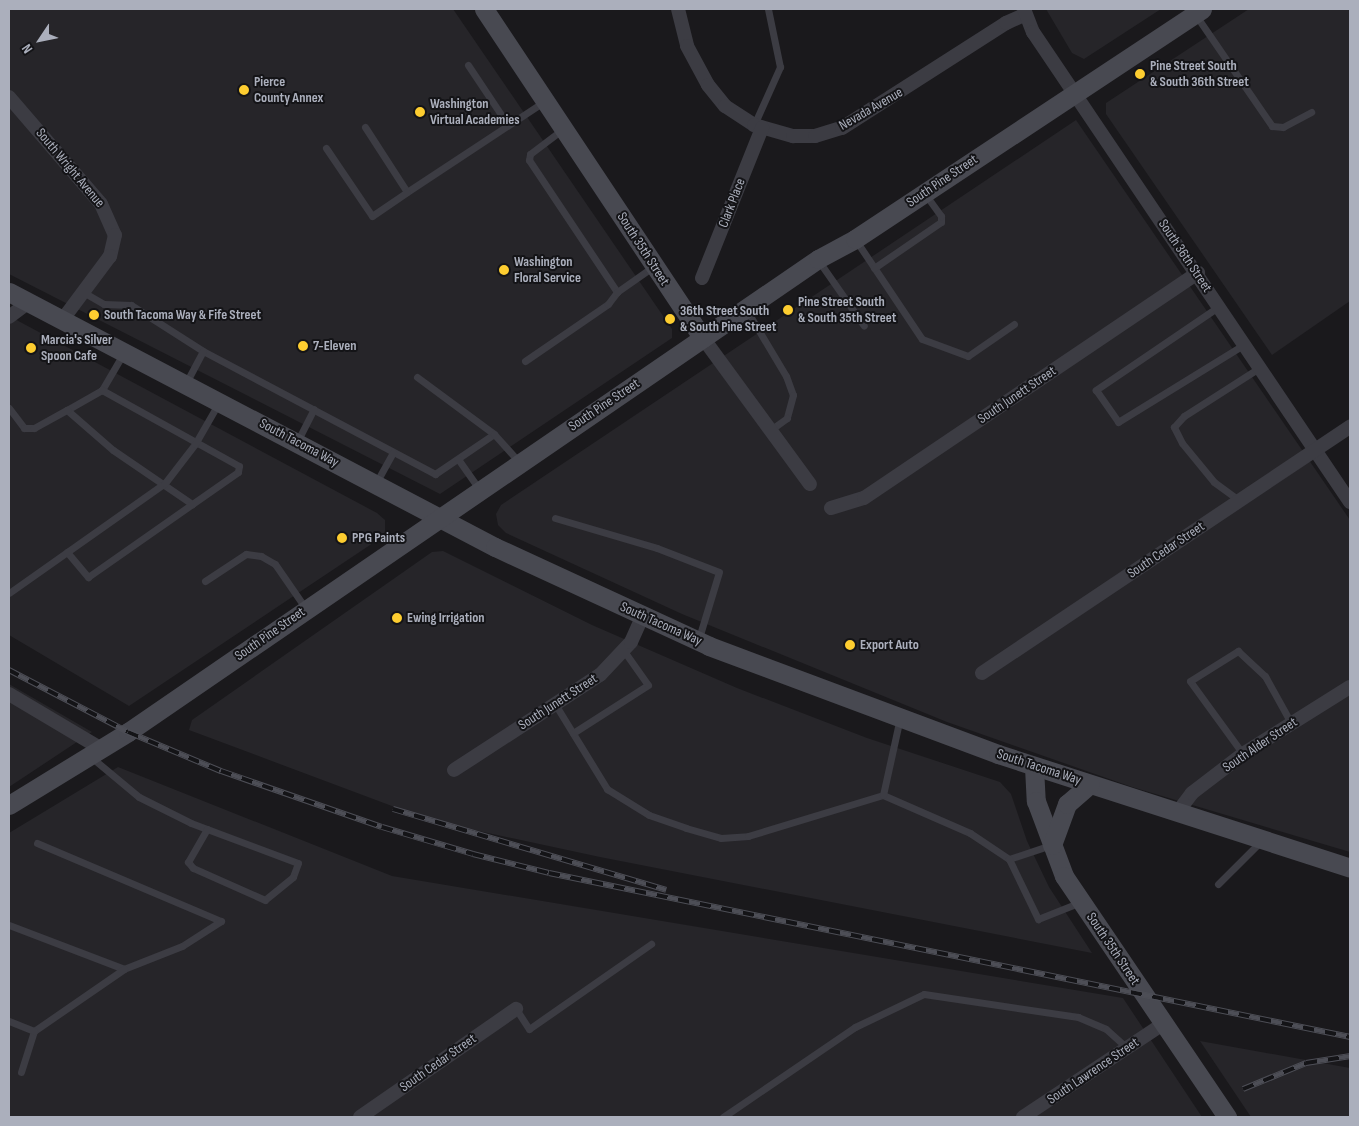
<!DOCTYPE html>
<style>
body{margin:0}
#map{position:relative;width:1359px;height:1126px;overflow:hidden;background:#1a191c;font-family:"Sofia Sans Condensed",sans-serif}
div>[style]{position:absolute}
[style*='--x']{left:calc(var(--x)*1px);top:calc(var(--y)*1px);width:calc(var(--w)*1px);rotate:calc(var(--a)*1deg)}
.built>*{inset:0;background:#262529}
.lane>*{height:7px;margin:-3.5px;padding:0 3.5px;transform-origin:3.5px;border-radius:3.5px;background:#3c3c43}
.street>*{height:14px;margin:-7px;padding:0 7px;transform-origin:7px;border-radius:7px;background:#3c3c43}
.secondary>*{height:19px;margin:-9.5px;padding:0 9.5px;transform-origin:9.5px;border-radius:9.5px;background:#484951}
.rail>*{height:5.5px;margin-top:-2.75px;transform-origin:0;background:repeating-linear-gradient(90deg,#141417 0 11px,#4d4e56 0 22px);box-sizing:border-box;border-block:1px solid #4d4e56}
.dots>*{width:14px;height:14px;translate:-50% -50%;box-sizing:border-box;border:2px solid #141417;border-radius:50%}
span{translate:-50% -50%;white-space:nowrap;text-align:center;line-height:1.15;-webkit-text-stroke:4px #141417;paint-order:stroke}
.poi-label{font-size:14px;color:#abafbc;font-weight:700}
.left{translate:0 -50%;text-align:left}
.street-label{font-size:14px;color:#abafbc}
.frame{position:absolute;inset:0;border:10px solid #abafbc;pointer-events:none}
.north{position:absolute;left:15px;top:15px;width:50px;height:50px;-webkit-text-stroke:4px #141417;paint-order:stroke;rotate:236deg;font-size:14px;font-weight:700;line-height:20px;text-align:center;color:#abafbc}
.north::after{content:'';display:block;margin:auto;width:18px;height:22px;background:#abafbc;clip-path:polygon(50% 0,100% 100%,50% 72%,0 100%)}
</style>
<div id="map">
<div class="built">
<i style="clip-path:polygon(9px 9px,453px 9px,672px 329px,672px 338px,440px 494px,9px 274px)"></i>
<i style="clip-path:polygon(1046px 9px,1161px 9px,1084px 59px,1072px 53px)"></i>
<i style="clip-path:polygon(1249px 9px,1350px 9px,1350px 301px,1272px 355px,1106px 114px,1106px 103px)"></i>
<i style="clip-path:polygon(1076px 120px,1350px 520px,1350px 852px,1132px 787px,947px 722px,682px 614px,506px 533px,498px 525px,496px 514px,501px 505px)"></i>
<i style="clip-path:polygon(9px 316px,377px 513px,385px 520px,385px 535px,129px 706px,9px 635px)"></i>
<i style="clip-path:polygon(443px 551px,592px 625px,737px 688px,867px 738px,1000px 782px,1011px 794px,1027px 841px,1049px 887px,1092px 953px,600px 857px,432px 821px,189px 730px,192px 720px,432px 552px)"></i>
<i style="clip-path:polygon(9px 684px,92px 732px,9px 787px)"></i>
<i style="clip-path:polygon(118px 767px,392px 876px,1123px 998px,1202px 1117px,9px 1117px,9px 833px)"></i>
<i style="clip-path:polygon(1200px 1041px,1350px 1068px,1350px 1117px,1251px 1117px)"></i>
</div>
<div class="lane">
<i style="--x:1195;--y:14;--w:136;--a:55.5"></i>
<i style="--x:1272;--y:126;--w:11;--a:5"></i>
<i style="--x:1283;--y:127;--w:32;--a:-28"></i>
<i style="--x:468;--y:65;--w:72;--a:56.3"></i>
<i style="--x:754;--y:125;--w:64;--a:-65.9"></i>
<i style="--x:780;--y:67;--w:59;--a:-101.7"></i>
<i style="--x:365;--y:127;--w:77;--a:57.1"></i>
<i style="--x:407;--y:192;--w:165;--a:-33.4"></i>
<i style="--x:563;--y:129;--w:41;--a:142.9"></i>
<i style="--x:530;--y:154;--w:6;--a:99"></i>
<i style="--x:529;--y:160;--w:159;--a:56.3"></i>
<i style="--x:326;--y:148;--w:82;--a:55.9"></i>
<i style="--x:372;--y:216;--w:42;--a:-34.4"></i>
<i style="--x:855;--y:239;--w:120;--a:56.2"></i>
<i style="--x:922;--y:339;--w:49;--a:20.3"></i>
<i style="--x:968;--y:356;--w:56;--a:-34.8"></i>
<i style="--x:818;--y:260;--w:80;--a:55.1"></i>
<i style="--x:874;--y:268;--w:81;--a:-34.5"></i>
<i style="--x:941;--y:222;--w:6;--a:-90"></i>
<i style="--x:941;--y:216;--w:29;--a:-126"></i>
<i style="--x:83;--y:292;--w:24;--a:30"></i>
<i style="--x:104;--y:304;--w:27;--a:2"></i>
<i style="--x:131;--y:305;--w:85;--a:32.6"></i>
<i style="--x:203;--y:351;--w:263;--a:27.9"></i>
<i style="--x:435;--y:474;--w:71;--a:-34.1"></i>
<i style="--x:1218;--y:307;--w:148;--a:145.8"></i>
<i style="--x:1096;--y:390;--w:39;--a:55"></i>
<i style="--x:1118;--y:422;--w:147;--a:-31.6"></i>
<i style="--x:746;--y:309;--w:78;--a:59.2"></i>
<i style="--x:786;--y:376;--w:20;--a:70"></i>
<i style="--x:793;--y:395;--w:24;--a:105"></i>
<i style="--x:787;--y:418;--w:22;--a:144"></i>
<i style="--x:123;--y:354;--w:42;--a:120.3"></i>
<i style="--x:102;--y:390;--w:40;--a:150.3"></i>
<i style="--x:67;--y:410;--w:61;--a:41"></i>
<i style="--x:113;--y:450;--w:96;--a:34.4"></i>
<i style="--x:525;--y:361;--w:101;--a:-34.5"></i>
<i style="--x:608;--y:304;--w:15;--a:-53"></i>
<i style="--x:617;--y:292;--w:45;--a:-35.1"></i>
<i style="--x:417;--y:377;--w:96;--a:36.5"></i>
<i style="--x:494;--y:434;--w:38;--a:48"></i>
<i style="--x:186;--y:383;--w:36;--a:-62"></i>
<i style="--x:9;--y:408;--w:25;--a:53"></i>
<i style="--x:24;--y:428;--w:10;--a:0"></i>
<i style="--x:34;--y:428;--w:38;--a:-29"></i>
<i style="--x:297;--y:442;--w:37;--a:-63"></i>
<i style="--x:458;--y:459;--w:37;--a:55"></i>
<i style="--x:376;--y:483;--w:35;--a:-61"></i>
<i style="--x:1240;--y:501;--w:32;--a:-144"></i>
<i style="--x:1214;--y:482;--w:50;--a:-129.4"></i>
<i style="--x:1182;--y:443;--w:18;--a:-117"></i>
<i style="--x:1174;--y:427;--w:15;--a:-48"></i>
<i style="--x:1184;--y:416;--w:89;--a:-32.6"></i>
<i style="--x:555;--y:518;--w:106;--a:16.4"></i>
<i style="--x:657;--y:548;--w:66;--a:21.2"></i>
<i style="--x:719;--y:572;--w:72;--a:106.9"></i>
<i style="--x:67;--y:552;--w:33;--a:50"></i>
<i style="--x:88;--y:577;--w:183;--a:-35"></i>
<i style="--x:238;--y:472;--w:6;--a:-81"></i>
<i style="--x:239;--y:466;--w:157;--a:-151"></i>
<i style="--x:205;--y:581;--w:49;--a:-33.4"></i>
<i style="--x:246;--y:554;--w:15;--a:8"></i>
<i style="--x:261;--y:556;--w:16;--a:30"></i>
<i style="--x:275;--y:564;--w:55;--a:55.4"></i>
<i style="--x:9;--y:593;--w:191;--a:-35.2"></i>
<i style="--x:165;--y:483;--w:49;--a:-52.4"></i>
<i style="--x:195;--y:444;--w:46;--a:-60.1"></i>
<i style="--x:555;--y:704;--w:100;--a:58.5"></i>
<i style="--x:607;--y:789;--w:49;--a:31.8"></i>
<i style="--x:649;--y:815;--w:39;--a:19"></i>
<i style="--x:686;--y:828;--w:36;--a:16"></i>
<i style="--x:721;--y:838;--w:27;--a:-4"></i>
<i style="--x:748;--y:836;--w:141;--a:-16.9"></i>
<i style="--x:883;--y:795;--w:95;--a:23.6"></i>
<i style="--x:970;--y:833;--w:47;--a:33.7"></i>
<i style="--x:1009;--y:859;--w:44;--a:-18.4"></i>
<i style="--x:573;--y:733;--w:89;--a:-32.6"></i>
<i style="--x:648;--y:685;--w:42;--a:-125.2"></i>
<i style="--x:1243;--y:754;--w:90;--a:-126"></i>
<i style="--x:1190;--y:681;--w:57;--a:-32"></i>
<i style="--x:1238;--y:651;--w:37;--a:43"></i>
<i style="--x:1265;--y:676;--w:54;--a:61"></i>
<i style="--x:91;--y:757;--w:62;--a:39.8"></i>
<i style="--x:139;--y:797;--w:58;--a:26.6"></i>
<i style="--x:191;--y:823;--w:17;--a:21"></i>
<i style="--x:207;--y:829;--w:97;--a:20.5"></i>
<i style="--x:298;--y:863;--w:15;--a:110"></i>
<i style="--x:293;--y:877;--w:36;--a:141"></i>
<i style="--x:265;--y:900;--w:79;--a:-156"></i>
<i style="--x:193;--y:868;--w:8;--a:-130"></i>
<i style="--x:188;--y:862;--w:38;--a:-60"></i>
<i style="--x:883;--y:795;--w:79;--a:-77.6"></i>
<i style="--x:37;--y:843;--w:200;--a:23"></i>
<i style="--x:221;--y:921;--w:46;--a:147.3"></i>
<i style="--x:182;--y:946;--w:62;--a:158.4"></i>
<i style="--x:1009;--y:859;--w:67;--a:64.2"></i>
<i style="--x:1038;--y:919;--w:46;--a:-21.6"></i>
<i style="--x:1218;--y:884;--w:62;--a:-45"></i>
<i style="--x:9;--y:925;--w:123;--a:20.9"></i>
<i style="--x:124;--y:969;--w:109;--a:145.4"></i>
<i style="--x:34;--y:1031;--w:43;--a:107.6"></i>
<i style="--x:516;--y:1009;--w:24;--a:57"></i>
<i style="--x:529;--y:1029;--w:149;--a:-34.9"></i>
<i style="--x:9;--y:1021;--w:27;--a:22"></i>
<i style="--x:723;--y:1117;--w:160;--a:-34.3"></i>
<i style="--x:855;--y:1027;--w:76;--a:-25.6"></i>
<i style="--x:924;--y:994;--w:156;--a:8.5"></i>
<i style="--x:1078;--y:1017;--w:30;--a:23"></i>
<i style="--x:1106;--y:1029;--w:28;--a:42"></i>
</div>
<div class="street">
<i style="--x:678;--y:9;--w:38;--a:76"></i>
<i style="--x:687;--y:46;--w:44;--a:61.7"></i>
<i style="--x:708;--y:85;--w:27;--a:51"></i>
<i style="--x:725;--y:106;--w:35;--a:33"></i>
<i style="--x:754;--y:125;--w:41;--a:15.8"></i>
<i style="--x:793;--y:136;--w:22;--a:0"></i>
<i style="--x:815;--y:136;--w:28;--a:-17"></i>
<i style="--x:842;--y:128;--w:195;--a:-32.6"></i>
<i style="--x:1006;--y:23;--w:20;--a:-24"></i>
<i style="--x:1024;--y:9;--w:25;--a:69"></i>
<i style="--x:1033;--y:32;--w:567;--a:56"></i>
<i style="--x:9;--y:97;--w:141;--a:49.3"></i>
<i style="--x:101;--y:204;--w:34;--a:66"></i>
<i style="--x:115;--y:235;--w:22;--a:103"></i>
<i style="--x:110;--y:256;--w:79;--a:126.7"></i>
<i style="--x:702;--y:278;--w:162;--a:-68.2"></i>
<i style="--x:9;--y:317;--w:25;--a:-37"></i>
<i style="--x:703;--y:338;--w:181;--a:53.8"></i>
<i style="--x:831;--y:508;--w:34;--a:-17"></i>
<i style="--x:864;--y:498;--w:403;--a:-34"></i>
<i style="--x:982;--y:673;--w:443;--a:-33.8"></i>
<i style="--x:9;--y:694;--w:106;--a:30.7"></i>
<i style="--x:454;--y:770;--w:174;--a:-33.1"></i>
<i style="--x:600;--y:675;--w:45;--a:-46.8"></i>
<i style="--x:631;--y:642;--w:27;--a:-66"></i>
<i style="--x:1177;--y:813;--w:25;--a:-53"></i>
<i style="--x:1192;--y:793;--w:64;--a:-37.4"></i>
<i style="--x:1243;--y:754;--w:126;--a:-32.1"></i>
<i style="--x:360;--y:1117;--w:190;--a:-34.7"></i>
<i style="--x:1023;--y:1117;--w:168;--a:-33.6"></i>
</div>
<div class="secondary">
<i style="--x:484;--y:9;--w:395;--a:56.4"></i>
<i style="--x:9;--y:292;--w:549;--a:27.69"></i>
<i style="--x:495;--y:547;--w:236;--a:24.8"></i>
<i style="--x:709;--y:646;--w:309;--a:20.5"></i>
<i style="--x:998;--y:754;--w:370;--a:17.9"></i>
<i style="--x:1034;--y:767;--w:34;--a:87"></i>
<i style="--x:1036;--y:801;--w:80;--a:69.5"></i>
<i style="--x:1064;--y:876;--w:291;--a:55.9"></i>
<i style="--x:9;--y:805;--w:140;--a:-31.5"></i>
<i style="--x:128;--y:732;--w:837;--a:-34.43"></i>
<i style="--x:818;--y:259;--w:42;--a:-28.4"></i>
<i style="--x:855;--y:239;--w:416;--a:-33.5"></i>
<i style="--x:1052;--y:845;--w:44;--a:-69.9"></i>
<i style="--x:1067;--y:804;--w:30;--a:-41"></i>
</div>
<div class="rail">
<i style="--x:9;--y:670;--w:134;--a:27.5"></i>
<i style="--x:128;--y:732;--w:101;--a:22.8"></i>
<i style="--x:221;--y:771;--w:170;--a:19.2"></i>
<i style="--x:382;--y:827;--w:95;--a:16.5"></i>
<i style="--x:473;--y:854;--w:78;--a:14"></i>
<i style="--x:549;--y:873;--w:818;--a:11.57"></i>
<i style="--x:393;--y:809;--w:285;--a:16.5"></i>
<i style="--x:1243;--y:1089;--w:68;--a:-22.4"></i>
<i style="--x:1306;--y:1063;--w:45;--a:-9"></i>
</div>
<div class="dots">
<i style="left:1140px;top:74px;background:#fdcd30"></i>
<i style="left:244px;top:90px;background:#fdcd30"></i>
<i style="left:420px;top:112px;background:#fdcd30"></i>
<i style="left:504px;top:270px;background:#fdcd30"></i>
<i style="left:788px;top:310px;background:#fdcd30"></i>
<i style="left:94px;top:315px;background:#fdcd30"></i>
<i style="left:670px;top:319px;background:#fdcd30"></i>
<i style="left:303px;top:346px;background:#fdcd30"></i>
<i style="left:31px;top:348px;background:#fdcd30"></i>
<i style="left:342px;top:538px;background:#fdcd30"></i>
<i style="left:397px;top:618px;background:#fdcd30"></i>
<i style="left:850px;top:645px;background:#fdcd30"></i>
</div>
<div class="poi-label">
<span class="left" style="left:1150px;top:74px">Pine Street South<br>&amp; South 36th Street</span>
<span class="left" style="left:254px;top:90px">Pierce<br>County Annex</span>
<span class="left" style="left:430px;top:112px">Washington<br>Virtual Academies</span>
<span class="left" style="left:514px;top:270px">Washington<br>Floral Service</span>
<span class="left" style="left:798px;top:310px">Pine Street South<br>&amp; South 35th Street</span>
<span class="left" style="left:680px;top:319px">36th Street South<br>&amp; South Pine Street</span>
<span class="left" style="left:104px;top:315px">South Tacoma Way &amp; Fife Street</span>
<span class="left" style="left:41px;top:348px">Marcia's Silver<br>Spoon Cafe</span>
<span class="left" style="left:313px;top:346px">7-Eleven</span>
<span class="left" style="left:352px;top:538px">PPG Paints</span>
<span class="left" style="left:407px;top:618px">Ewing Irrigation</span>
<span class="left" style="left:860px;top:645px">Export Auto</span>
</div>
<div class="street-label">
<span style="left:871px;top:109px;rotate:-30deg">Nevada Avenue</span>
<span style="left:70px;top:168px;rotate:50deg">South Wright Avenue</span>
<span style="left:942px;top:181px;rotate:-34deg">South Pine Street</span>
<span style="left:732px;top:203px;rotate:-69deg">Clark Place</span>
<span style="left:643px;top:249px;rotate:57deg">South 35th Street</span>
<span style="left:1185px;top:256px;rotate:56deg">South 36th Street</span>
<span style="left:1017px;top:395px;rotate:-34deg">South Junett Street</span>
<span style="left:604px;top:405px;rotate:-34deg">South Pine Street</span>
<span style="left:299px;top:443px;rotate:28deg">South Tacoma Way</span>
<span style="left:1166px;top:550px;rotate:-34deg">South Cedar Street</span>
<span style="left:661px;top:624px;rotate:24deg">South Tacoma Way</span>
<span style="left:270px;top:634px;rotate:-35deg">South Pine Street</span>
<span style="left:558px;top:702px;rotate:-33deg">South Junett Street</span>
<span style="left:1260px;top:745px;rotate:-34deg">South Alder Street</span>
<span style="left:1039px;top:767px;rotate:18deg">South Tacoma Way</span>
<span style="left:1113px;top:949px;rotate:56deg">South 35th Street</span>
<span style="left:438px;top:1063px;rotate:-35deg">South Cedar Street</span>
<span style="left:1093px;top:1071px;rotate:-34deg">South Lawrence Street</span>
</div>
<div class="frame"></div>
<div class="north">N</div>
</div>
